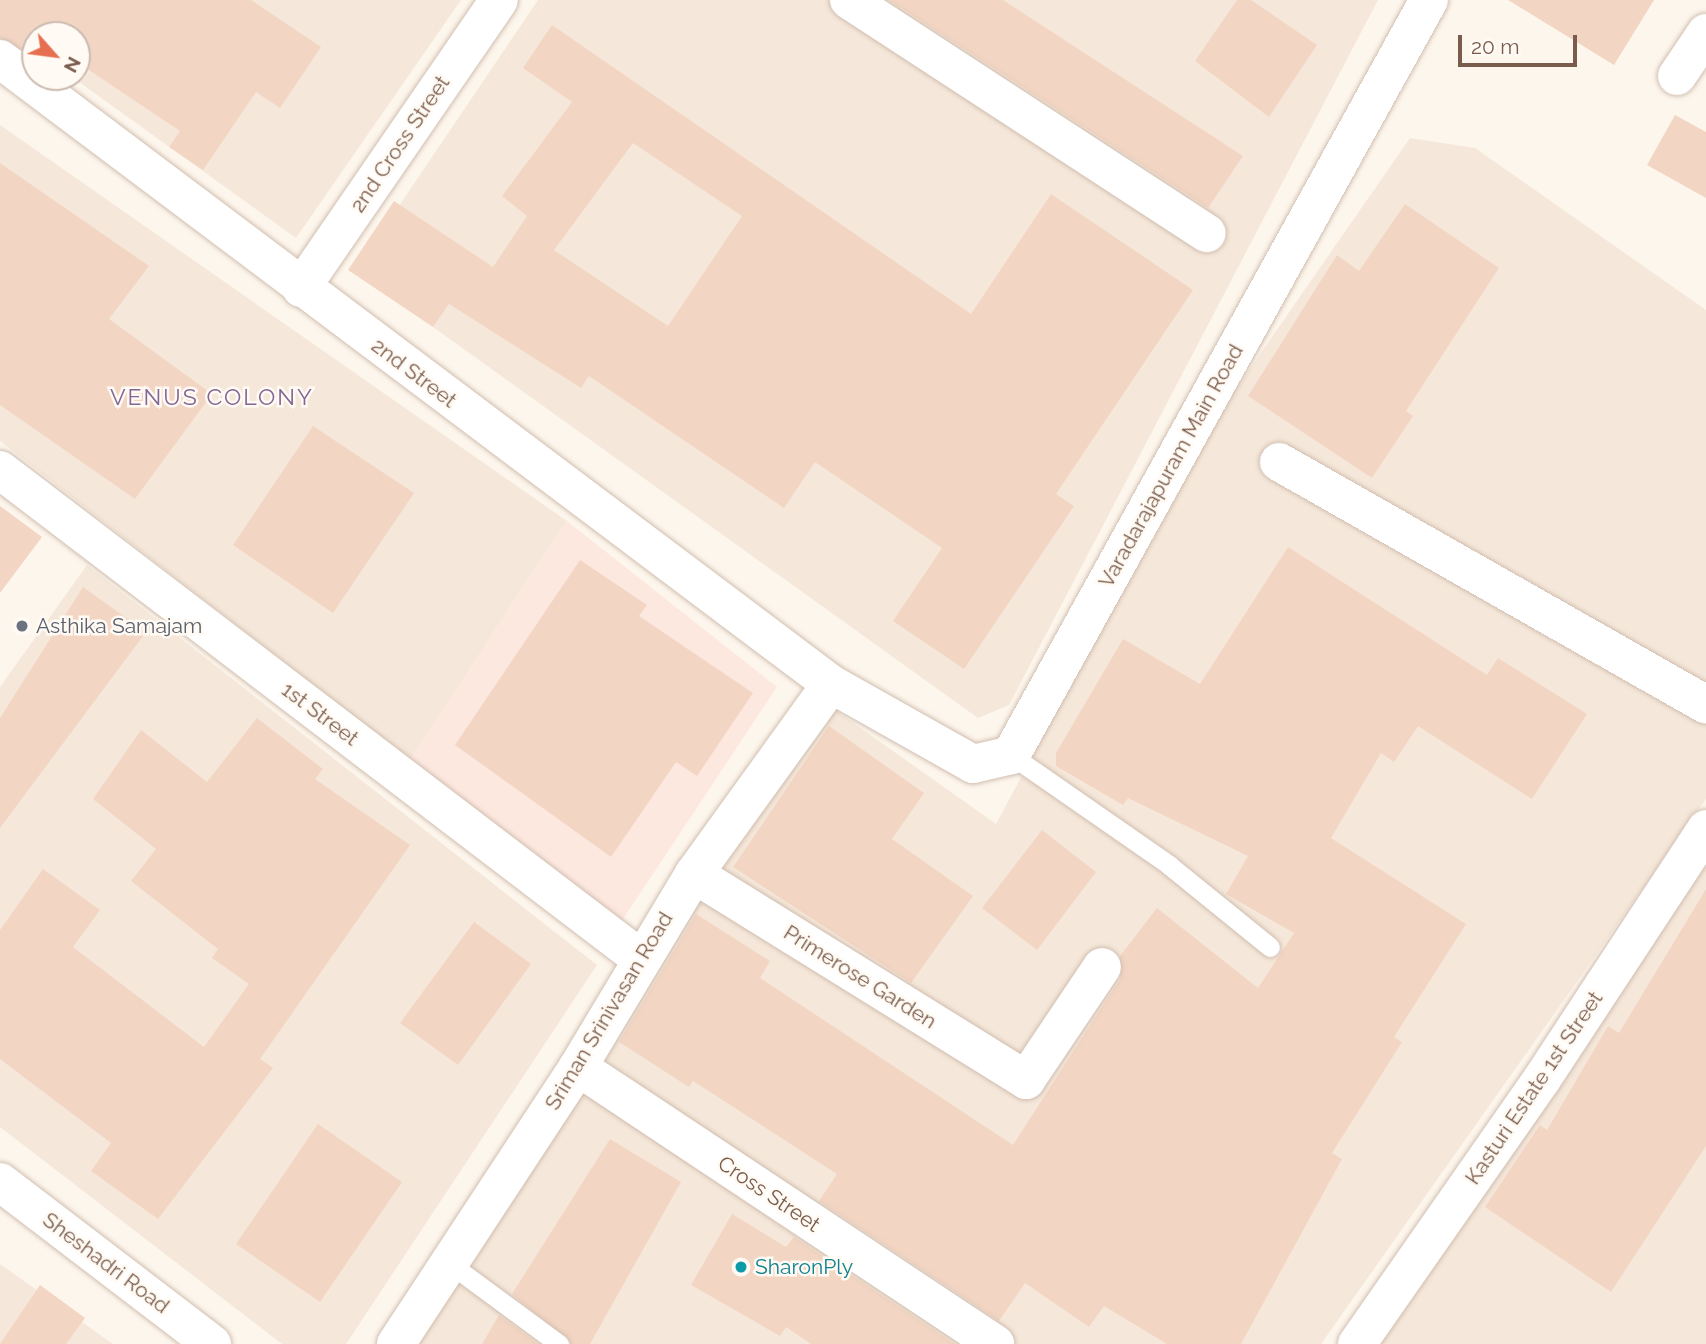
<!DOCTYPE html>
<style>
body{margin:0}
#map{position:relative;width:1706px;height:1344px;overflow:hidden;background:#fdf6ec;font-family:Raleway,sans-serif}
div>[style]{position:absolute}
[style*='--x']{left:calc(var(--x)*1px);top:calc(var(--y)*1px);width:calc(var(--w)*1px);rotate:calc(var(--a)*1deg)}
.residential>*{inset:0;background:#f5e8da}
.commercial>*{inset:0;background:#fde8e0}
.building>*{inset:0;background:#f3d5c3}
.roads{filter:drop-shadow(0 0 2px #d1beb0) drop-shadow(0 0 2px #d1beb0)}
.service>*{height:19px;margin:-9.5px;padding:0 9.5px;transform-origin:9.5px;border-radius:9.5px;background:#fff}
.minor>*{height:38px;margin:-19px;padding:0 19px;transform-origin:19px;border-radius:19px;background:#fff}
.tertiary>*{height:38px;margin:-19px;padding:0 19px;transform-origin:19px;border-radius:19px;background:#fff}
.dots>*{width:19px;height:19px;translate:-50% -50%;box-sizing:border-box;border:4px solid #fffaf3;border-radius:50%}
span{translate:-50% -50%;white-space:nowrap;text-align:center;line-height:1.15;-webkit-text-stroke:5px #fffaf3;paint-order:stroke}
.street-label{font-size:21px;color:#7a5c4d}
.worship-label{font-size:21px;color:#5b616d}
.left{translate:0 -50%;text-align:left}
.culture-label{font-size:21px;color:#0d838f}
.neighbourhood-label{font-size:23px;color:#846695;letter-spacing:2px}
.north{position:absolute;left:21px;top:21px;width:70px;height:70px;box-sizing:border-box;background:#fffaf3;border:2px solid #cabbb1;border-radius:50%;rotate:118deg;font-size:19px;font-weight:700;line-height:28px;text-align:center;color:#7a5c4d}
.north::after{content:'';display:block;margin:auto;width:24px;height:32px;background:#e76f51;clip-path:polygon(50% 0,100% 100%,50% 72%,0 100%)}
.scale{position:absolute;left:1458px;top:35px;width:119px;height:32px;box-sizing:border-box;border:4px solid #7a5c4d;border-top:0;padding-left:9px;font-size:21px;line-height:24px;white-space:nowrap;color:#7a5c4d;-webkit-text-stroke:5px #fffaf3;paint-order:stroke}
</style>
<div id="map">
<div class="residential">
<i style="clip-path:polygon(0 0,461px 0,296px 238px,72px 77px,77px 77px,77px 35px,35px 35px)"></i>
<i style="clip-path:polygon(538px 0,1378px 0,1009px 705px,978px 718px,355px 271px)"></i>
<i style="clip-path:polygon(0 125px,567px 521px,410px 760px,0 441px)"></i>
<i style="clip-path:polygon(1410px 138px,1475px 148px,1706px 310px,1706px 799px,1321px 1344px,385px 1344px,824px 702px,996px 824px,1206px 432px)"></i>
<i style="clip-path:polygon(87px 565px,597px 965px,346px 1344px,282px 1344px,0 1127px,0 687px)"></i>
<i style="clip-path:polygon(1706px 854px,1706px 1344px,1379px 1344px)"></i>
<i style="clip-path:polygon(0 1264px,113px 1344px,0 1344px)"></i>
</div>
<div class="commercial">
<i style="clip-path:polygon(567px 521px,777px 687px,621px 922px,410px 760px)"></i>
</div>
<div class="building">
<i style="clip-path:polygon(0 0,251px 0,321px 47px,280px 108px,256px 92px,203px 170px,169px 147px,180px 131px,77px 62px,77px 35px,35px 35px,35px 58px,0 38px)"></i>
<i style="clip-path:polygon(889px 0,1003px 0,1243px 156px,1208px 208px)"></i>
<i style="clip-path:polygon(1237px 0,1251px 0,1317px 45px,1269px 117px,1195px 61px)"></i>
<i style="clip-path:polygon(1508px 0,1654px 0,1614px 65px)"></i>
<i style="clip-path:polygon(evenodd,552px 25px,971px 314px,1051px 194px,1193px 290px,1056px 494px,1074px 506px,964px 669px,893px 621px,942px 548px,815px 462px,784px 508px,589px 376px,581px 388px,449px 304px,433px 327px,348px 270px,394px 201px,493px 267px,527px 216px,502px 196px,572px 102px,523px 68px,552px 25px,633px 143px,742px 216px,668px 326px,554px 250px,633px 143px)"></i>
<i style="clip-path:polygon(1675px 115px,1706px 132px,1706px 198px,1647px 165px)"></i>
<i style="clip-path:polygon(0 163px,149px 266px,109px 319px,212px 394px,135px 499px,0 405px)"></i>
<i style="clip-path:polygon(1405px 204px,1499px 268px,1406px 411px,1413px 416px,1372px 478px,1248px 396px,1337px 255px,1359px 271px)"></i>
<i style="clip-path:polygon(313px 426px,414px 493px,333px 613px,233px 545px)"></i>
<i style="clip-path:polygon(0 506px,42px 537px,0 593px)"></i>
<i style="clip-path:polygon(1288px 547px,1487px 675px,1498px 658px,1587px 714px,1532px 799px,1418px 726px,1394px 762px,1381px 753px,1331px 838px,1466px 924px,1394px 1037px,1402px 1042px,1332px 1153px,1342px 1159px,1241px 1344px,1167px 1344px,1104px 1306px,1089px 1327px,1025px 1283px,999px 1321px,819px 1201px,837px 1174px,693px 1081px,689px 1087px,619px 1042px,696px 914px,770px 961px,760px 978px,1013px 1145px,1120px 979px,1120px 956px,1157px 908px,1258px 988px,1294px 933px,1226px 894px,1248px 856px,1128px 798px,1123px 805px,1056px 766px,1056px 753px,1123px 639px,1200px 684px)"></i>
<i style="clip-path:polygon(580px 560px,647px 605px,639px 616px,753px 693px,697px 776px,676px 762px,611px 857px,455px 745px)"></i>
<i style="clip-path:polygon(83px 587px,146px 632px,0 828px,0 718px)"></i>
<i style="clip-path:polygon(257px 718px,323px 769px,315px 779px,410px 845px,260px 1059px,273px 1068px,158px 1219px,91px 1171px,111px 1143px,0 1059px,0 930px,43px 869px,100px 910px,73px 947px,204px 1047px,249px 984px,212px 958px,218px 949px,131px 881px,156px 849px,93px 799px,141px 730px,207px 782px)"></i>
<i style="clip-path:polygon(829px 726px,924px 793px,892px 839px,973px 896px,911px 983px,733px 867px)"></i>
<i style="clip-path:polygon(1042px 830px,1096px 872px,1037px 950px,982px 908px)"></i>
<i style="clip-path:polygon(1706px 889px,1706px 1146px,1611px 1292px,1485px 1207px,1540px 1125px,1547px 1130px,1608px 1026px,1619px 1033px)"></i>
<i style="clip-path:polygon(474px 922px,531px 964px,458px 1065px,400px 1023px)"></i>
<i style="clip-path:polygon(318px 1124px,402px 1182px,320px 1302px,236px 1244px)"></i>
<i style="clip-path:polygon(610px 1139px,681px 1182px,590px 1344px,571px 1344px,512px 1294px)"></i>
<i style="clip-path:polygon(732px 1214px,786px 1247px,794px 1237px,955px 1344px,811px 1344px,786px 1327px,780px 1336px,691px 1285px)"></i>
<i style="clip-path:polygon(40px 1285px,85px 1318px,66px 1344px,0 1344px)"></i>
<i style="clip-path:polygon(499px 1315px,538px 1344px,482px 1344px)"></i>
</div>
<div class="roads">
<div class="service">
<i style="--x:1011;--y:755;--w:193;--a:34.8"></i>
<i style="--x:1169;--y:865;--w:130;--a:39.1"></i>
<i style="--x:449;--y:1263;--w:137;--a:36.4"></i>
</div>
<div class="minor">
<i style="--x:849;--y:0;--w:427;--a:33.1"></i>
<i style="--x:0;--y:59;--w:1040;--a:36.95"></i>
<i style="--x:831;--y:684;--w:163;--a:29.4"></i>
<i style="--x:973;--y:764;--w:39;--a:-13"></i>
<i style="--x:1011;--y:755;--w:863;--a:-61.03"></i>
<i style="--x:1677;--y:76;--w:52;--a:-56"></i>
<i style="--x:301;--y:288;--w:349;--a:-55.5"></i>
<i style="--x:1279;--y:462;--w:491;--a:29.6"></i>
<i style="--x:0;--y:470;--w:805;--a:37.33"></i>
<i style="--x:694;--y:874;--w:391;--a:31.8"></i>
<i style="--x:1026;--y:1080;--w:136;--a:-56.1"></i>
<i style="--x:578;--y:1067;--w:501;--a:33.59"></i>
<i style="--x:396;--y:1344;--w:331;--a:-56.7"></i>
<i style="--x:578;--y:1067;--w:225;--a:-59"></i>
<i style="--x:694;--y:874;--w:234;--a:-54.2"></i>
<i style="--x:1357;--y:1344;--w:323;--a:-55.1"></i>
<i style="--x:1542;--y:1079;--w:299;--a:-56.7"></i>
</div>
<div class="tertiary">
<i style="--x:0;--y:1182;--w:267;--a:37.4"></i>
</div>
</div>
<div class="dots">
<i style="left:22px;top:626px;background:#6b7280"></i>
<i style="left:741px;top:1267px;background:#0f9aa8"></i>
</div>
<div class="street-label">
<span style="left:400px;top:144px;rotate:-56deg">2nd Cross Street</span>
<span style="left:414px;top:373px;rotate:37deg">2nd Street</span>
<span style="left:1171px;top:466px;rotate:-61deg">Varadarajapuram Main Road</span>
<span style="left:320px;top:714px;rotate:37deg">1st Street</span>
<span style="left:860px;top:977px;rotate:32deg">Primerose Garden</span>
<span style="left:609px;top:1011px;rotate:-59deg">Sriman Srinivasan Road</span>
<span style="left:1534px;top:1088px;rotate:-56deg">Kasturi Estate 1st Street</span>
<span style="left:769px;top:1194px;rotate:34deg">Cross Street</span>
<span style="left:106px;top:1263px;rotate:37deg">Sheshadri Road</span>
</div>
<div class="worship-label">
<span class="left" style="left:36px;top:626px">Asthika Samajam</span>
</div>
<div class="culture-label">
<span class="left" style="left:755px;top:1267px">SharonPly</span>
</div>
<div class="neighbourhood-label">
<span style="left:212px;top:397px">VENUS COLONY</span>
</div>
<div class="north">N</div>
<div class="scale">20 m</div>
</div>
